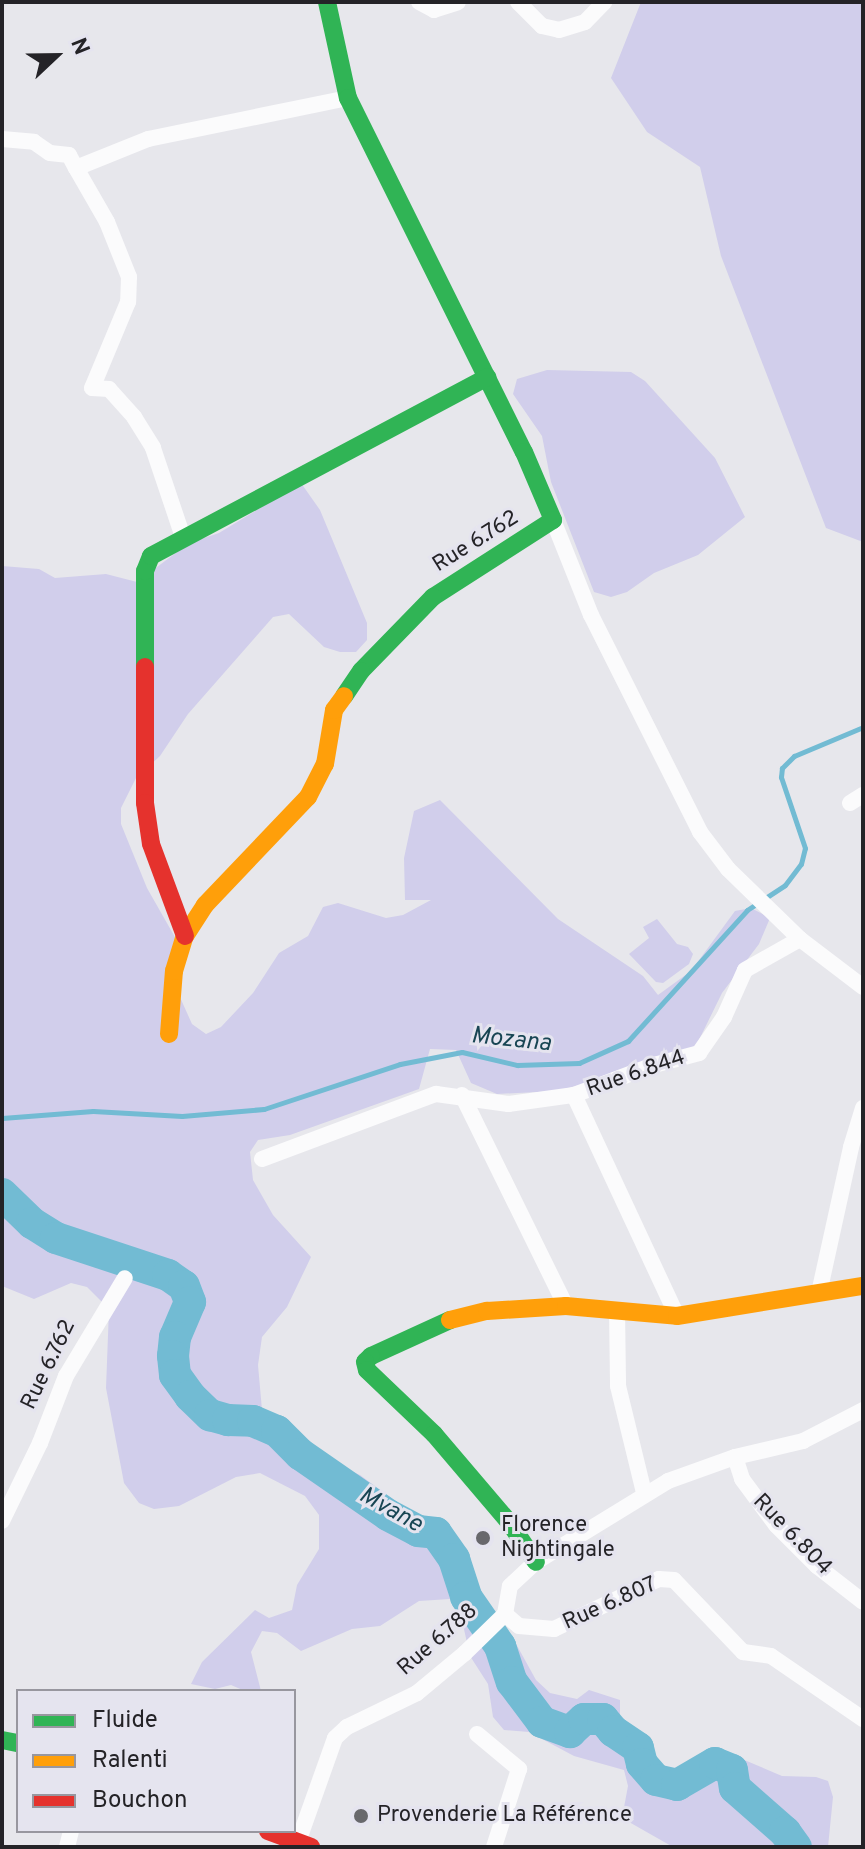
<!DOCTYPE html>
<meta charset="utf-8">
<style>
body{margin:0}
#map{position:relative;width:865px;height:1849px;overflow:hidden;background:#e7e7ec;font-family:Overpass,sans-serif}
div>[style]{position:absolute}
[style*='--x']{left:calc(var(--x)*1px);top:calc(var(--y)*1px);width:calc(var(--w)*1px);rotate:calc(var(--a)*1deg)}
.green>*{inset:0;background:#d1ceeb}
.stream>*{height:5px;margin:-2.5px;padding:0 2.5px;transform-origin:2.5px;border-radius:2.5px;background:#72bbd3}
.river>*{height:32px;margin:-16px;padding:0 16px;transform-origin:16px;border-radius:16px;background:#72bbd3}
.street>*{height:16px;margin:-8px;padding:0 8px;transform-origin:8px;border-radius:8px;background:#fbfbfc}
.fast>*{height:18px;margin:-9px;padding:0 9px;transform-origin:9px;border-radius:9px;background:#30b455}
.slow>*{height:18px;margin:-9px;padding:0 9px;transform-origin:9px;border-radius:9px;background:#ff9f0a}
.jam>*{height:18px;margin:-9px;padding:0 9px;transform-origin:9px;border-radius:9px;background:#e5322d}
.dots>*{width:22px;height:22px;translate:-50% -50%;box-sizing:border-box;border:4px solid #e5e4ef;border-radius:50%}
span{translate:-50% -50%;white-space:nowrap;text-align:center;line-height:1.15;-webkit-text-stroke:6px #e5e4ef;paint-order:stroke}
.street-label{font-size:22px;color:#242327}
.poi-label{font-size:22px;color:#242327}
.left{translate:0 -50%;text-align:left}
.water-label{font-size:24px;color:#184553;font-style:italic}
.frame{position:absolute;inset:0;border:4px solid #242327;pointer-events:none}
.legend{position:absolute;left:16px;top:1689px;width:280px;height:144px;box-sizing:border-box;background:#e5e4ef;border:2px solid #98979f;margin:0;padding:10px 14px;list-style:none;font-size:24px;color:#242327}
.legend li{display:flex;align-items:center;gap:16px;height:40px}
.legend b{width:40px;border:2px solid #98979f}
.north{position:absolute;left:16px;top:16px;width:80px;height:80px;-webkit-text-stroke:6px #e5e4ef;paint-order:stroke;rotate:68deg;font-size:22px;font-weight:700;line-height:32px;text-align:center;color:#242327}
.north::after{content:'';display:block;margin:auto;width:28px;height:36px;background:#242327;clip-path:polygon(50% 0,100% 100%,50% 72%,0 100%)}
</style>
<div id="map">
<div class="green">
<i style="clip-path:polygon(641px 2px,863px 2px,863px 542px,826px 528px,721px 256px,700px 167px,647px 132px,611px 78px)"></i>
<i style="clip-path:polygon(547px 370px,631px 372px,645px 381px,715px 458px,745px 517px,698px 555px,654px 573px,627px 592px,611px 597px,594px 592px,551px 482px,542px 436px,513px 394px,517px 379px)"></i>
<i style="clip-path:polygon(301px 483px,320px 510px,367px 623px,367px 640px,356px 652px,340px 652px,324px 647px,289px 614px,273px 617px,188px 714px,160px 756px,136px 778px,121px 808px,121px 824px,147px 888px,180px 946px,179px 995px,192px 1024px,206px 1034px,221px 1027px,253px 993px,279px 953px,308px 936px,323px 907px,338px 903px,386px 918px,403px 915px,431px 900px,405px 900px,404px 858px,414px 811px,440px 800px,558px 919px,643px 976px,658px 995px,691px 971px,735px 911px,751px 908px,770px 918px,759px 944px,722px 993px,696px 1046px,654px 1065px,557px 1091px,497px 1094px,471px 1083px,456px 1050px,430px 1049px,419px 1089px,290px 1135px,258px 1140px,250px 1152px,253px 1180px,273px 1215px,311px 1257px,287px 1307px,262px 1337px,258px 1365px,262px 1410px,288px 1425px,316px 1455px,360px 1475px,398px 1503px,412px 1519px,422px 1539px,460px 1571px,481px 1596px,490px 1611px,484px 1621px,492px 1635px,505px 1633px,515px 1642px,536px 1680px,550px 1693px,577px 1699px,589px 1690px,620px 1700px,620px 1717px,638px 1734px,654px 1763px,675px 1769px,742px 1759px,782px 1776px,816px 1777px,828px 1781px,833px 1797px,828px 1847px,673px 1847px,622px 1818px,628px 1786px,624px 1770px,574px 1756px,529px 1732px,504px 1730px,493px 1717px,488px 1684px,470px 1656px,461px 1616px,450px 1599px,419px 1601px,380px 1626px,352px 1629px,301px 1651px,277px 1633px,262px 1631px,251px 1652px,261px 1691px,245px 1691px,231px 1685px,215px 1689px,191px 1684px,202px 1662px,255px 1610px,269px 1618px,292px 1610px,297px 1585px,319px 1549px,319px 1515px,305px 1496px,260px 1473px,236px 1477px,179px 1506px,154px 1509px,139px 1503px,124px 1483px,106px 1388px,109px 1309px,87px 1287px,71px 1283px,34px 1299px,2px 1286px,2px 566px,39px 569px,55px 578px,106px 574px,137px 582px,189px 543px,219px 533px)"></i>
<i style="clip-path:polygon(657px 919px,677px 944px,688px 947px,693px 954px,689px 964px,663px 983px,656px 982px,629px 954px,649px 938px,643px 927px)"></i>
</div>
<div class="stream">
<i style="--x:2;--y:1118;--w:91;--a:-4.4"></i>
<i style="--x:93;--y:1111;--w:89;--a:3.2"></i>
<i style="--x:182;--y:1116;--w:82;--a:-4.9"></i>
<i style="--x:264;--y:1109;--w:143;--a:-18.3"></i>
<i style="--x:400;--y:1064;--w:63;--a:-11"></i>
<i style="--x:462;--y:1052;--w:57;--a:13.3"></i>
<i style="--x:517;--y:1065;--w:62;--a:-1.8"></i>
<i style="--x:579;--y:1063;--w:54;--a:-24.2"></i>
<i style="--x:628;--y:1041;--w:177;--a:-47.7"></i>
<i style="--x:747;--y:910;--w:45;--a:-33.3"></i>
<i style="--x:785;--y:885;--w:26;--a:-53"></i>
<i style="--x:801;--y:864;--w:16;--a:-76"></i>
<i style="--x:805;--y:848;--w:75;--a:-108.7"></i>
<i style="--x:781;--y:777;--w:9;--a:-84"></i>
<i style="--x:782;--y:768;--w:17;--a:-45"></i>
<i style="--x:794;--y:756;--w:75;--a:-22.8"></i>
</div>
<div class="river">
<i style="--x:2;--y:1194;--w:42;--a:44"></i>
<i style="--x:32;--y:1223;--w:28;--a:32"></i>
<i style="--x:56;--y:1238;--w:118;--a:18.3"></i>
<i style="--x:168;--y:1275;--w:19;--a:35"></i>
<i style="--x:184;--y:1286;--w:17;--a:69"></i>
<i style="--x:190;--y:1302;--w:38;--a:113"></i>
<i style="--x:175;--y:1337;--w:19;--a:96"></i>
<i style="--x:173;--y:1356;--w:19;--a:84"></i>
<i style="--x:175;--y:1375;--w:26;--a:54"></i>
<i style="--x:190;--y:1396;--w:28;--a:44"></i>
<i style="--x:210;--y:1415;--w:19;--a:16"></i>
<i style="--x:228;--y:1420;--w:25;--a:2"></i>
<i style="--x:253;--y:1421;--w:26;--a:23"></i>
<i style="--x:277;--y:1431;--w:33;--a:45"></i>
<i style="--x:300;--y:1454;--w:107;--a:34.7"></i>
<i style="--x:388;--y:1515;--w:34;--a:28"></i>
<i style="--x:418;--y:1531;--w:18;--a:6"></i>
<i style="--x:436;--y:1533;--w:32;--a:55"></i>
<i style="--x:454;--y:1559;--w:40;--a:72"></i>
<i style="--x:466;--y:1597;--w:60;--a:55.2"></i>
<i style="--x:500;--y:1646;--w:38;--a:72"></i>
<i style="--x:512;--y:1682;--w:50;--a:53.1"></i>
<i style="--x:542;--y:1722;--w:30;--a:20"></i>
<i style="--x:570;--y:1732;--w:19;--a:-43"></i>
<i style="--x:584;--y:1719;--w:19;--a:0"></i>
<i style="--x:603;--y:1719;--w:16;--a:50"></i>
<i style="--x:613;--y:1731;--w:30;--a:34"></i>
<i style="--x:638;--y:1748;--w:16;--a:76"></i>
<i style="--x:642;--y:1764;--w:21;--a:49"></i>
<i style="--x:656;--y:1780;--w:22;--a:13"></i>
<i style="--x:677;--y:1785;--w:44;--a:-30.1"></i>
<i style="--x:715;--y:1763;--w:18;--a:22"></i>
<i style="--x:732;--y:1770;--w:18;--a:81"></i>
<i style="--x:735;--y:1788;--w:67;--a:41.3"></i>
<i style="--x:785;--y:1832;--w:19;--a:54"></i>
</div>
<div class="street">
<i style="--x:419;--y:2;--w:17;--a:28"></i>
<i style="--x:434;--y:10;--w:25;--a:-18"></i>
<i style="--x:518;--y:2;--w:34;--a:45"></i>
<i style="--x:542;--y:26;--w:17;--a:13"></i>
<i style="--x:559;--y:30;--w:27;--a:-17"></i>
<i style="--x:585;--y:22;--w:28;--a:-46"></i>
<i style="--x:2;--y:139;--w:32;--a:5"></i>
<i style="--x:34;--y:142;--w:19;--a:35"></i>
<i style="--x:50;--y:153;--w:19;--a:6"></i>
<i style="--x:69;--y:155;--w:15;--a:62"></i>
<i style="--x:76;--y:168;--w:78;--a:-21.9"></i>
<i style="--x:148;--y:139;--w:204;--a:-11.6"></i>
<i style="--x:76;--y:168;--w:62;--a:60.1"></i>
<i style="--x:107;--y:222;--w:59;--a:68.2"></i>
<i style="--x:129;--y:277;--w:25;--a:92"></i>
<i style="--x:128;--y:302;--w:93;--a:112.7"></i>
<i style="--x:92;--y:388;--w:17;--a:3"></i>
<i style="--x:109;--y:389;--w:38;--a:48"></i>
<i style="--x:134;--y:417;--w:36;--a:58"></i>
<i style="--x:153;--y:448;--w:94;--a:71.4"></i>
<i style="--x:553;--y:520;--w:102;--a:68.2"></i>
<i style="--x:591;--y:615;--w:243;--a:63.3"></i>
<i style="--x:700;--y:832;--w:46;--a:52.9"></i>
<i style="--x:728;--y:869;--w:100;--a:44.2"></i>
<i style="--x:850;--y:803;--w:15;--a:-32"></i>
<i style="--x:462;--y:1095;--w:235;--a:63.8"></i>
<i style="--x:574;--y:1095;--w:244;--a:65"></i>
<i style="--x:262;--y:1159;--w:186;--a:-20.5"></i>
<i style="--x:436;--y:1094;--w:73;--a:7.9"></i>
<i style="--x:508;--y:1104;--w:67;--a:-7.8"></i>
<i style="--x:574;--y:1095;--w:85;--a:-20.6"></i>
<i style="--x:654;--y:1065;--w:47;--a:-14.9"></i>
<i style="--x:699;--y:1053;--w:44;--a:-55.2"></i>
<i style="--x:724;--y:1017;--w:51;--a:-65.9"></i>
<i style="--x:745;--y:970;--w:63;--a:-29.4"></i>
<i style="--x:800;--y:939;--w:79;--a:37.3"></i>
<i style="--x:819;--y:1293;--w:149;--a:-77.6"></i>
<i style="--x:851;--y:1147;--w:41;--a:-72.9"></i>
<i style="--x:617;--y:1310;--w:76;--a:89.2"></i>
<i style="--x:618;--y:1386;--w:110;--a:76.3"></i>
<i style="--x:735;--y:1457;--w:23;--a:72"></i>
<i style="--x:742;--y:1479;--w:57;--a:53.5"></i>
<i style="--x:776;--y:1525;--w:58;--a:45"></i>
<i style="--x:817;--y:1566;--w:58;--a:38"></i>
<i style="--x:2;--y:1521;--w:87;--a:-64"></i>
<i style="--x:40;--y:1443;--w:72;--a:-68.8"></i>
<i style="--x:66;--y:1376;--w:114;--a:-59"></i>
<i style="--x:505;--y:1614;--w:18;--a:41"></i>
<i style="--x:519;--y:1626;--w:35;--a:5"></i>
<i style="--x:554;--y:1629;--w:116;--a:-25.5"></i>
<i style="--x:659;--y:1579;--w:15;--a:4"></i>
<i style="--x:674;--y:1580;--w:100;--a:46.2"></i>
<i style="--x:743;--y:1652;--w:28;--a:8"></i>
<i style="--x:771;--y:1656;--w:112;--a:34.4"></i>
<i style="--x:477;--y:1734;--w:55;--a:39.8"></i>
<i style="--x:519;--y:1769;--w:82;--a:107.8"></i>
<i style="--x:298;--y:1842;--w:110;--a:-70.4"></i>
<i style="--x:335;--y:1738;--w:16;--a:-43"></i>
<i style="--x:347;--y:1727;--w:78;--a:-25.9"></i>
<i style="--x:417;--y:1693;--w:62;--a:-39.8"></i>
<i style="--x:465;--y:1653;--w:56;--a:-44.3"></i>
<i style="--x:505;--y:1614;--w:28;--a:-80"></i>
<i style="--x:510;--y:1586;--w:35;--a:-43"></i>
<i style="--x:536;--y:1562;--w:155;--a:-31.5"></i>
<i style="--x:668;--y:1481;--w:71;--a:-19.7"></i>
<i style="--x:735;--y:1457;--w:70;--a:-13.2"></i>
<i style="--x:803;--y:1441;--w:68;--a:-27.3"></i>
<i style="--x:67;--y:1847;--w:16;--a:-76"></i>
</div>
<div class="fast">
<i style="--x:327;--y:2;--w:98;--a:77.7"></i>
<i style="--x:348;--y:98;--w:395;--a:63.6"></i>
<i style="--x:524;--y:452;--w:74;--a:66.9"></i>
<i style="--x:553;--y:520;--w:143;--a:147.3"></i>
<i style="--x:433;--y:597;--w:103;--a:134.2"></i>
<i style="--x:361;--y:671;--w:30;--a:124"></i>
<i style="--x:145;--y:667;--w:96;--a:-90"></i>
<i style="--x:145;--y:571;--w:16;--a:-68"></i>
<i style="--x:151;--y:556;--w:381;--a:-28"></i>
<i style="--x:450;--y:1320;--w:87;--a:155.5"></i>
<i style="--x:371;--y:1356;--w:8;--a:135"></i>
<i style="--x:365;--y:1362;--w:8;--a:76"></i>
<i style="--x:367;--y:1370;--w:93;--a:43.7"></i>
<i style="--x:434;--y:1434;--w:116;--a:49.6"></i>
<i style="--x:509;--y:1522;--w:48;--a:56"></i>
<i style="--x:2;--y:1740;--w:16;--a:11"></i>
</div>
<div class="slow">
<i style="--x:169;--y:1034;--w:63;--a:-85.5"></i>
<i style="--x:174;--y:971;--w:37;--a:-73"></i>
<i style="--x:185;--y:936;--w:37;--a:-57"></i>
<i style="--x:205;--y:905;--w:149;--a:-46.4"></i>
<i style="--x:308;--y:797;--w:37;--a:-63"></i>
<i style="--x:325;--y:764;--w:55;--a:-80.5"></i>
<i style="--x:334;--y:710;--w:17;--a:-54"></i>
<i style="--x:450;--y:1320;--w:38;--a:-14"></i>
<i style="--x:487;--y:1311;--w:79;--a:-3.6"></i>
<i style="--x:566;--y:1306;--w:111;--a:5.1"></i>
<i style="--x:677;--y:1316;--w:188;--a:-9.2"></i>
</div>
<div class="jam">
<i style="--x:145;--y:667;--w:136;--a:90"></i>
<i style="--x:145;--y:803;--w:41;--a:81.7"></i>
<i style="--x:151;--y:844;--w:98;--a:69.7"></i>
<i style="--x:268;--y:1831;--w:46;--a:20.4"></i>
</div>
<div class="dots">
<i style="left:483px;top:1538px;background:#68686c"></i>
<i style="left:361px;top:1816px;background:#68686c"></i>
</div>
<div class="street-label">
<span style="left:476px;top:542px;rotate:-32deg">Rue 6.762</span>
<span style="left:636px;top:1074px;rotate:-19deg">Rue 6.844</span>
<span style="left:49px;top:1365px;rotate:-64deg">Rue 6.762</span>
<span style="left:792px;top:1535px;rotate:46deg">Rue 6.804</span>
<span style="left:610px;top:1604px;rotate:-24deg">Rue 6.807</span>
<span style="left:438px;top:1640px;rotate:-41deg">Rue 6.788</span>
</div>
<div class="poi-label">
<span class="left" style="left:501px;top:1538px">Florence<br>Nightingale</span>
<span class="left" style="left:377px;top:1816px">Provenderie La Référence</span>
</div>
<div class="water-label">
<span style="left:511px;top:1041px;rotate:6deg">Mozana</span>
<span style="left:390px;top:1511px;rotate:29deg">Mvane</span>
</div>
<div class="frame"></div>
<ul class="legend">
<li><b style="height:10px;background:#30b455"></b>Fluide</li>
<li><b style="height:10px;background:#ff9f0a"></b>Ralenti</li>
<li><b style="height:10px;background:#e5322d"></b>Bouchon</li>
</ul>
<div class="north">N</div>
</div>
